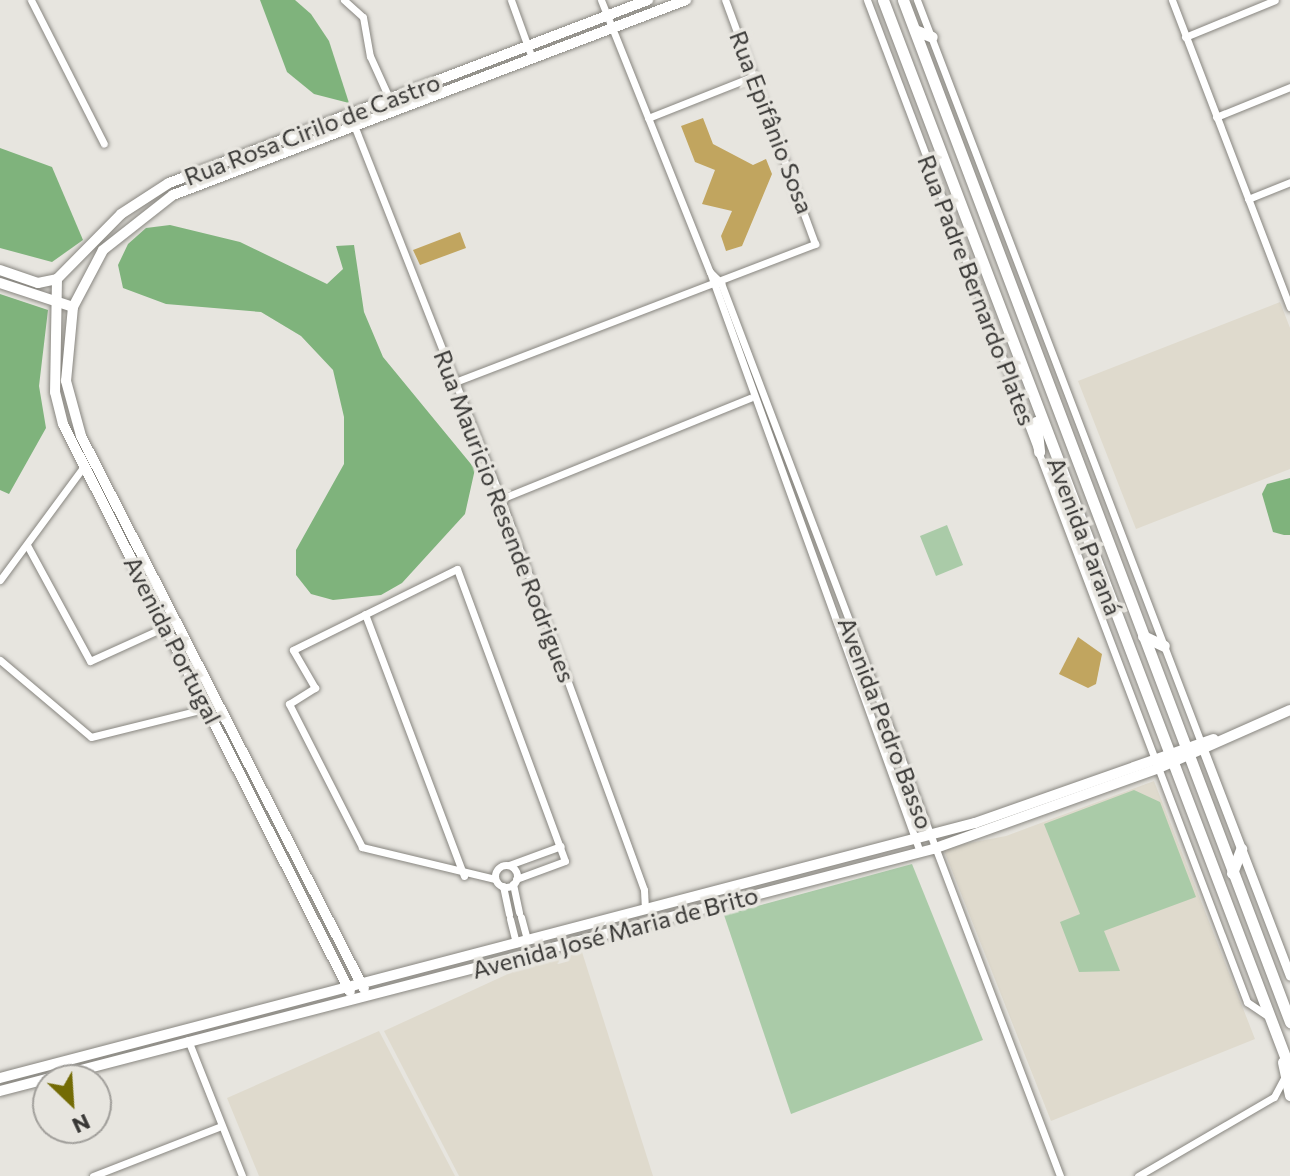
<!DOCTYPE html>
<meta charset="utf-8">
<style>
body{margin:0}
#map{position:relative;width:1290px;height:1176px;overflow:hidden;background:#e7e5df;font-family:Commissioner,sans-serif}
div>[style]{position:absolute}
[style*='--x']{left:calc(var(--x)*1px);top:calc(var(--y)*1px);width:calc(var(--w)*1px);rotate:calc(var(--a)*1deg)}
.built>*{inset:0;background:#dfdacd}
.green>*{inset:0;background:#aacba8}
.forest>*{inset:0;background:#7fb37c}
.building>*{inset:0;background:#c1a55f}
.roads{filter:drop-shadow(0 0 2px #888680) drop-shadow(0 0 2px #888680)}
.minor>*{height:7px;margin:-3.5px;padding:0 3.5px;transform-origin:3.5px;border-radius:3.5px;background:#fff}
.minor>.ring{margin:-3.5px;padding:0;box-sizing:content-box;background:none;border:7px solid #fff;border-radius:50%}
.tertiary>*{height:9px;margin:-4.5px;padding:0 4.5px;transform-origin:4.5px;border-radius:4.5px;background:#fff}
.secondary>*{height:10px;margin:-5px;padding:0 5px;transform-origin:5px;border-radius:5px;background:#fff}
.primary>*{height:11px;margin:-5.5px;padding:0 5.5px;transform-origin:5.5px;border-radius:5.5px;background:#fff}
span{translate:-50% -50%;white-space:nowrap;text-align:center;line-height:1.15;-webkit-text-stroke:7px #e7e5df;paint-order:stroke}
.street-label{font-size:24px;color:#383735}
.north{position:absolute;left:32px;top:1064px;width:80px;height:80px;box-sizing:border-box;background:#e7e5df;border:2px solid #a19f9b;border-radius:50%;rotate:155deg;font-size:22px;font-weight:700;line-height:32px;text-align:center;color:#383735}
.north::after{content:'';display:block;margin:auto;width:28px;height:36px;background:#736b05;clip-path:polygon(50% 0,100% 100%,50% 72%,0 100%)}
</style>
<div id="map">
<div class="built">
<i style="clip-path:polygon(1280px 302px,1290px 328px,1290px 469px,1136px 529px,1078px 381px)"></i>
<i style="clip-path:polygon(1154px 781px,1255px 1039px,1051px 1121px,943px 848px,1006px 836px)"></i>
<i style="clip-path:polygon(582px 952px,653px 1176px,459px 1176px,384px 1031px,521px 968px)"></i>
<i style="clip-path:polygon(379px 1031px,455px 1176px,259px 1176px,227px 1098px)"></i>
</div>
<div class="green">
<i style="clip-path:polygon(947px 525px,963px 565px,936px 576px,920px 536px)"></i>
<i style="clip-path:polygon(1134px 790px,1160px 802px,1196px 897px,1104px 931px,1120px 971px,1079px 972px,1060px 922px,1080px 914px,1044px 824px)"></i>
<i style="clip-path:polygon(912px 864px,983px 1040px,791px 1114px,724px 915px)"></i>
</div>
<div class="forest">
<i style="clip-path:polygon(260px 0,295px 0,311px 14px,329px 41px,349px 103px,314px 94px,287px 72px)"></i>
<i style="clip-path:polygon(0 148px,52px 167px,83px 240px,52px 262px,0 248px)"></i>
<i style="clip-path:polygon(170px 225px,240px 242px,327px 284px,343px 269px,336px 246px,354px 245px,364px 312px,383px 357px,475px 469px,465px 514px,402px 583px,381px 595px,333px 600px,311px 594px,296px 575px,296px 550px,344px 464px,344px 417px,333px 370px,301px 336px,261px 312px,166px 304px,123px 288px,118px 265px,128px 244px,146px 228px)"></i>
<i style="clip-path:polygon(0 294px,48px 310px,39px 386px,46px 428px,9px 494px,0 490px)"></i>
<i style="clip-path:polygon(1290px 478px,1290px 535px,1284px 535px,1273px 532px,1262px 494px,1267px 484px)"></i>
</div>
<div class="building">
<i style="clip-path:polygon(703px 118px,713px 144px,753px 165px,766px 159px,772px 174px,742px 246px,726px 251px,721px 236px,732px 211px,702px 204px,715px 170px,695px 162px,681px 126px)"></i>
<i style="clip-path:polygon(460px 232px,466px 248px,420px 265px,413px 250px)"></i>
<i style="clip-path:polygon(1078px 637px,1102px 654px,1096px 684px,1088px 688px,1059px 674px)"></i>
</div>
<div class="roads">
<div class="minor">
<i style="--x:31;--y:0;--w:161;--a:63.1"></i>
<i style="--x:344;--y:0;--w:25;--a:42"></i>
<i style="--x:363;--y:17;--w:40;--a:80"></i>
<i style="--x:370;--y:56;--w:48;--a:65.6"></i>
<i style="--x:511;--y:0;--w:62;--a:70.1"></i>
<i style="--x:601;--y:0;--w:293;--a:68.2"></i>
<i style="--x:710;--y:272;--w:617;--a:70.1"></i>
<i style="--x:867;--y:0;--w:1072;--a:69.23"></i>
<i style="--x:1247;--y:1002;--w:25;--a:34"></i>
<i style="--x:917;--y:0;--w:792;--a:69.07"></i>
<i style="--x:1172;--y:0;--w:329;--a:69"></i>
<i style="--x:1185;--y:37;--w:97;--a:-22.3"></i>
<i style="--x:350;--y:115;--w:413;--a:68.5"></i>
<i style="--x:501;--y:499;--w:416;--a:69.9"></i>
<i style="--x:644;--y:890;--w:19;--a:87"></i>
<i style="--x:1216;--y:117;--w:80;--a:-22.1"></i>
<i style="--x:648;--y:118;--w:114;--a:-21.6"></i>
<i style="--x:1248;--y:199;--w:45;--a:-22"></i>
<i style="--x:710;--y:272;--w:16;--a:45"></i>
<i style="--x:721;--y:283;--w:955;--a:69.21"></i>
<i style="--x:455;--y:382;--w:386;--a:-21"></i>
<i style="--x:815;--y:244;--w:260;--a:-110.2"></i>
<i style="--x:501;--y:499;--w:269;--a:-22.1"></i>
<i style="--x:27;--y:545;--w:132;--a:61.5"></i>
<i style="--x:90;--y:661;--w:85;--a:-24.4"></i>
<i style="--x:0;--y:580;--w:142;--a:-53.6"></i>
<i style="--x:365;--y:614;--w:280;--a:69.3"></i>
<i style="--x:0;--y:660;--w:119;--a:40.2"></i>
<i style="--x:91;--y:737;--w:121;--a:-13.9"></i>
<i style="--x:509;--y:865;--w:55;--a:-20.1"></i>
<i class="ring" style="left:495px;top:865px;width:15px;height:15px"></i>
<i style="--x:495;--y:879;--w:137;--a:-166.5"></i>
<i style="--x:362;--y:847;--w:161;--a:-117"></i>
<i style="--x:289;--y:704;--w:31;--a:-32"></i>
<i style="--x:315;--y:688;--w:44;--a:-120.1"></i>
<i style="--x:293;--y:650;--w:183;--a:-26.3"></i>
<i style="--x:457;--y:569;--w:311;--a:69.7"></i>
<i style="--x:565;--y:861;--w:52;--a:159.8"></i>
<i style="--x:513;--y:884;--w:29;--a:78"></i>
<i style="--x:503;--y:886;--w:29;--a:78"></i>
<i style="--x:521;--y:917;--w:24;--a:75"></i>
<i style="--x:510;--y:919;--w:25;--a:76"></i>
<i style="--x:188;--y:1040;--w:146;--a:68.3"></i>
<i style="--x:93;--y:1176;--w:137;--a:-21.3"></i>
<i style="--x:1138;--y:1176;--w:157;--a:-30.2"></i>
<i style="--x:1274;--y:1097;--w:21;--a:-62"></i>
</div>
<div class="tertiary">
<i style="--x:1201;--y:744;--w:248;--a:69"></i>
</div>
<div class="secondary">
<i style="--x:0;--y:270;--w:40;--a:18.9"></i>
<i style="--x:38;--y:283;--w:19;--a:-12"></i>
<i style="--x:57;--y:279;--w:91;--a:-45.4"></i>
<i style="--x:121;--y:214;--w:57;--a:-32.9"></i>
<i style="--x:169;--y:183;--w:513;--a:-20.91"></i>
<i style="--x:57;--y:279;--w:113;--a:91"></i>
<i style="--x:55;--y:392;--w:33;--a:76"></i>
<i style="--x:63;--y:424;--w:636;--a:63.19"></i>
<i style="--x:0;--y:283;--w:77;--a:18.2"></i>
<i style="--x:73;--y:307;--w:64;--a:-62.2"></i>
<i style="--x:103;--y:250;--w:89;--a:-38.2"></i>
<i style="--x:173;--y:195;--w:549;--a:-20.81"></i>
<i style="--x:73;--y:307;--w:74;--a:95.4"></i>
<i style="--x:66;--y:381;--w:57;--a:74.7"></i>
<i style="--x:81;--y:436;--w:621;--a:62.9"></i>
<i style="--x:0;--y:1078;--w:1008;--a:-14.66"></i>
<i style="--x:975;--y:823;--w:253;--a:-19.4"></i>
<i style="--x:0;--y:1091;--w:964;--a:-14.54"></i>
<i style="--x:933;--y:849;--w:240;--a:-19.7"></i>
<i style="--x:1159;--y:768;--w:143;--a:-23.9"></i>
</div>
<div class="primary">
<i style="--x:883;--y:0;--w:1145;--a:69.17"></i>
<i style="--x:903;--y:0;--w:1093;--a:69.26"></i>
<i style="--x:915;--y:30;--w:18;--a:22"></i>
<i style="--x:1036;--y:422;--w:30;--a:84"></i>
<i style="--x:1143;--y:636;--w:23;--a:25"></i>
<i style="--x:1232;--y:873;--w:26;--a:-69"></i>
<i style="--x:1283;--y:1062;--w:34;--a:78"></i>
</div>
</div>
<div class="street-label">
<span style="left:772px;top:122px;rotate:69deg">Rua Epifânio Sosa</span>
<span style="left:312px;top:129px;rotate:-21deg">Rua Rosa Cirilo de Castro</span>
<span style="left:977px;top:290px;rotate:69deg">Rua Padre Bernardo Plates</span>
<span style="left:505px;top:516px;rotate:69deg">Rua Mauricio Resende Rodrigues</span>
<span style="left:1085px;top:536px;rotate:69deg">Avenida Paraná</span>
<span style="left:173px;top:640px;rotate:63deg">Avenida Portugal</span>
<span style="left:886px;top:723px;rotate:69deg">Avenida Pedro Basso</span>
<span style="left:615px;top:932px;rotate:-15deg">Avenida José Maria de Brito</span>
</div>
<div class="north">N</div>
</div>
